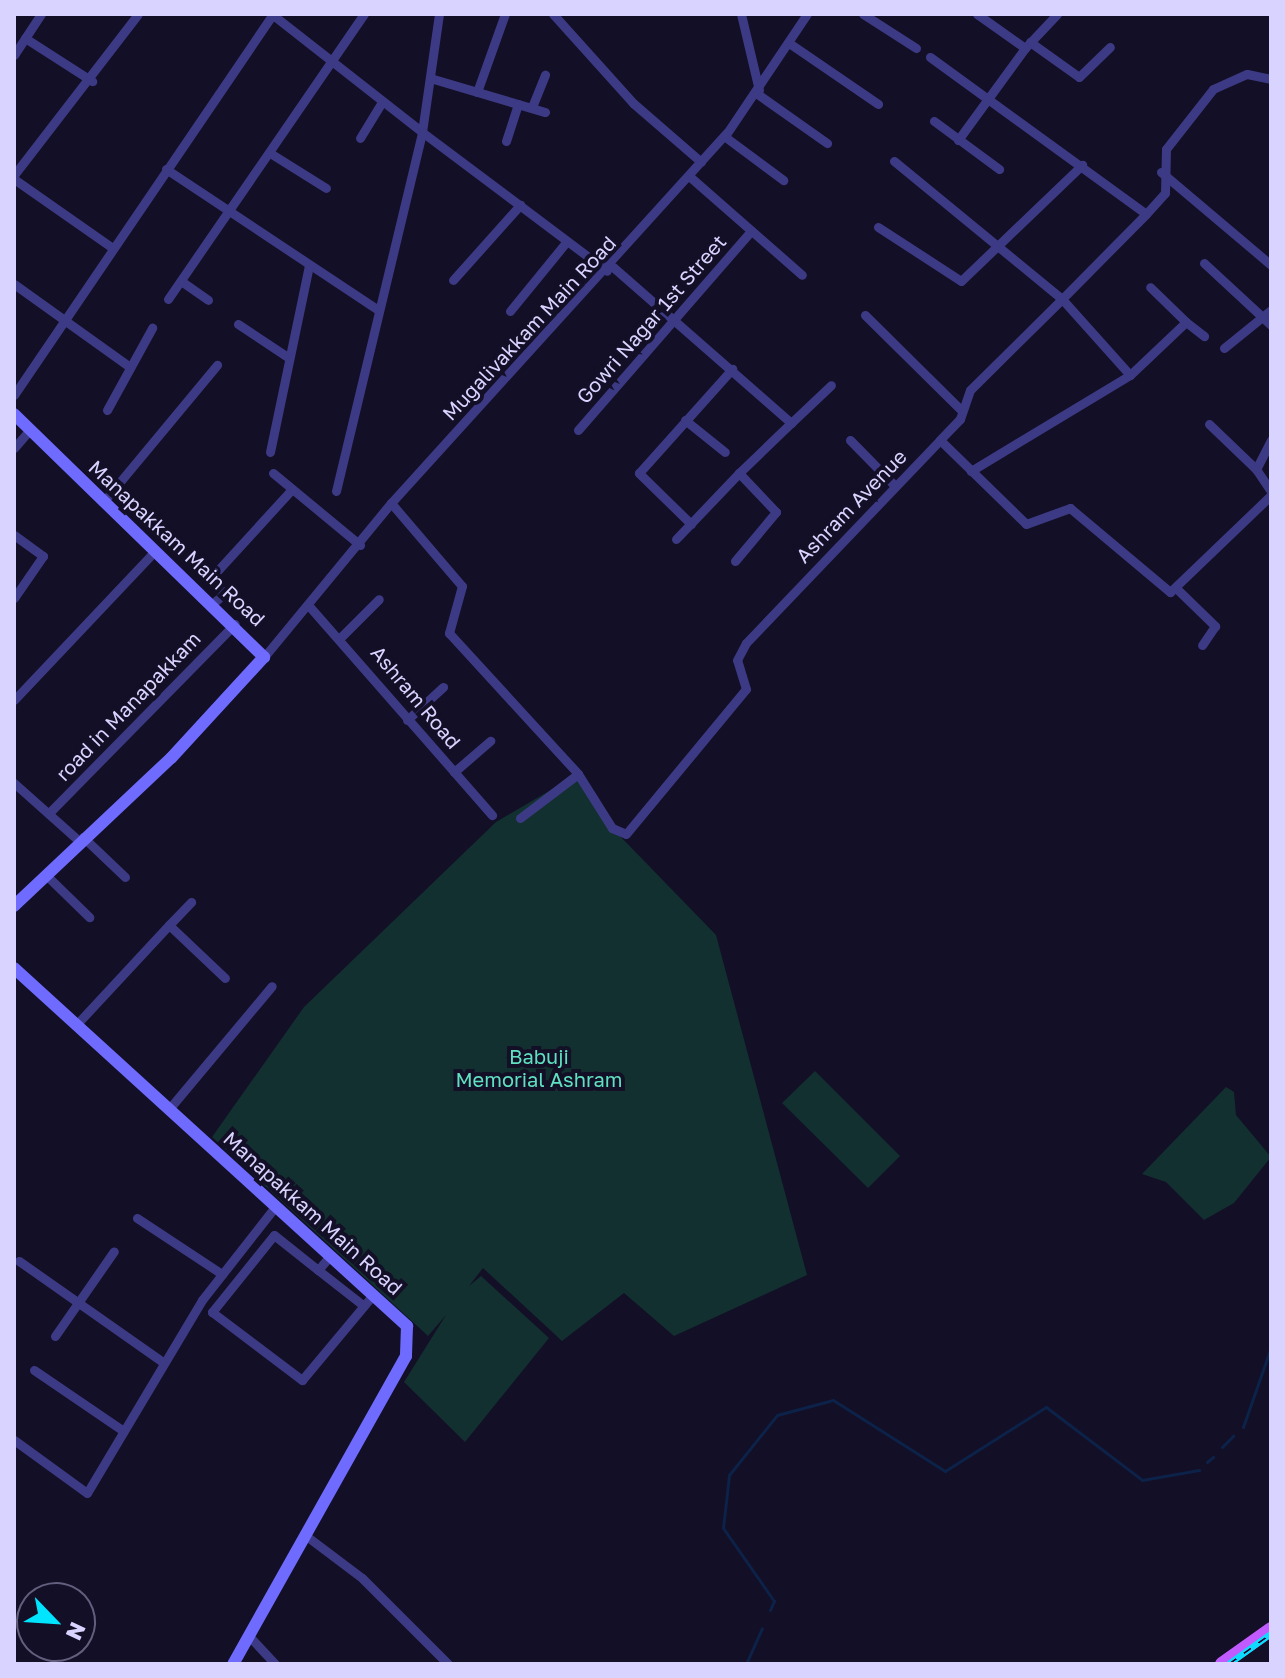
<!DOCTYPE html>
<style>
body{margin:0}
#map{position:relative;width:1285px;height:1678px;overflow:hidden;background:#130f26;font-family:"Golos Text",sans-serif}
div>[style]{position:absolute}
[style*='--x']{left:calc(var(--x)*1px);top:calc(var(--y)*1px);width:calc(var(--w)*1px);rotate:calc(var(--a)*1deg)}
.green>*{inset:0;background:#12302f}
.stream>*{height:3px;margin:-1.5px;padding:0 1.5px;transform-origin:1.5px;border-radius:1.5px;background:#0c2248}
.minor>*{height:9px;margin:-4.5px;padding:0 4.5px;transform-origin:4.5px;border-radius:4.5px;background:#3d3a85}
.secondary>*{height:12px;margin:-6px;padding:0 6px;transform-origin:6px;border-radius:6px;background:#6f6bff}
.primary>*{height:14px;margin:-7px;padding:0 7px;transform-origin:7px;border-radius:7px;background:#c25bff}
.rail>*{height:6px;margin-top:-3px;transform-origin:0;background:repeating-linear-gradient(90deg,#130f26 0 9px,#00e5ff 0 18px);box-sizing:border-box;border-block:2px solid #00e5ff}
span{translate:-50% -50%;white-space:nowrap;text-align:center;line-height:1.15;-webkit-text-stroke:8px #130f26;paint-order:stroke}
.street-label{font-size:20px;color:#d9d4ff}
.park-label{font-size:20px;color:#5fe0c0}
.frame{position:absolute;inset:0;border:16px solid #d9d4ff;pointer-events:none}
.north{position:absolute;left:16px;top:1582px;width:80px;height:80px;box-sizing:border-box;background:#130f26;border:2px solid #625e7d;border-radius:50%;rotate:115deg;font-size:22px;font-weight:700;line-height:32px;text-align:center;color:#d9d4ff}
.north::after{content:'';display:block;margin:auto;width:28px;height:36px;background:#00e5ff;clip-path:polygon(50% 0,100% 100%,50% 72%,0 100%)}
</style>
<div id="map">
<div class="green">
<i style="clip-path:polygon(578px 774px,618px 834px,716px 935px,807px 1275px,674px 1336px,624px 1293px,562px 1341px,483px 1268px,469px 1286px,481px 1276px,549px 1338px,465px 1442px,404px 1382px,446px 1315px,428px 1336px,212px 1137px,304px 1007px,496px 822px)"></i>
<i style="clip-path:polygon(815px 1071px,900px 1156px,868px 1188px,782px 1103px)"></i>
<i style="clip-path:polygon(1226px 1087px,1234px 1092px,1236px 1115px,1271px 1157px,1234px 1203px,1204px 1220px,1166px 1182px,1142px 1174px)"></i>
</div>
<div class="stream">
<i style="--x:1243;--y:1427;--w:85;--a:-70.7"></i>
<i style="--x:1222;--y:1447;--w:16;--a:-45"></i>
<i style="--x:1207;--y:1462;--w:8;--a:-40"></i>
<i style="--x:770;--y:1610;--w:10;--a:-66"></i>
<i style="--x:774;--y:1601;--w:89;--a:-124.9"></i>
<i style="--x:723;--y:1528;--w:53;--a:-83.5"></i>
<i style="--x:729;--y:1475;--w:77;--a:-51.3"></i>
<i style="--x:777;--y:1415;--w:58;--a:-15"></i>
<i style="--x:833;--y:1400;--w:133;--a:32.4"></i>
<i style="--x:945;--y:1471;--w:120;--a:-32.4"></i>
<i style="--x:1046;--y:1407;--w:121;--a:37.2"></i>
<i style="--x:1142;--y:1480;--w:58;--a:-10"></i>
<i style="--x:746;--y:1664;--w:39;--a:-66"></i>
</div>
<div class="minor">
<i style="--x:553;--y:14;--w:120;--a:48"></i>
<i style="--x:633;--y:103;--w:90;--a:40.9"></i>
<i style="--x:741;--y:14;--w:78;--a:76.7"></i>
<i style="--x:863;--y:14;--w:63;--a:32.7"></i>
<i style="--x:977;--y:14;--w:59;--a:35.3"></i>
<i style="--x:1025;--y:48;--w:47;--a:-46.7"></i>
<i style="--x:273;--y:15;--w:189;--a:38.1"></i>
<i style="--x:422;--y:132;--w:119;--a:-81.8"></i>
<i style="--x:25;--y:38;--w:80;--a:32.7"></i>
<i style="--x:1030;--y:42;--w:60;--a:35.5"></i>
<i style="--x:1079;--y:77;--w:43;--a:-44.1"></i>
<i style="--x:789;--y:43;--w:108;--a:34.4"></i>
<i style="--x:14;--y:55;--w:49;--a:-56.6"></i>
<i style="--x:930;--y:57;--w:267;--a:36"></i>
<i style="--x:1146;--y:214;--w:120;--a:134.7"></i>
<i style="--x:1062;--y:299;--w:102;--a:48.2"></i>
<i style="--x:1130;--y:375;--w:186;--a:148.9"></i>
<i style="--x:430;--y:78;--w:120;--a:16.5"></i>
<i style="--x:477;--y:92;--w:83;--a:-70.3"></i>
<i style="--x:756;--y:93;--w:87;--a:35.2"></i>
<i style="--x:532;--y:107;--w:35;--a:-68"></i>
<i style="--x:934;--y:121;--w:81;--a:36.4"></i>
<i style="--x:724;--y:136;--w:74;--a:36.7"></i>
<i style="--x:360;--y:138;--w:42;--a:-58.6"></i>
<i style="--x:958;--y:140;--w:114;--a:-53.9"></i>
<i style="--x:506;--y:141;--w:39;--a:-72"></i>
<i style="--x:270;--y:153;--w:66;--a:32"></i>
<i style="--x:894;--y:161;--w:217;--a:39.4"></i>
<i style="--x:1062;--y:299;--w:129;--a:135.3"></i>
<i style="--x:970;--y:390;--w:31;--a:109"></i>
<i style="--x:960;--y:419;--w:29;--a:134"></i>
<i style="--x:166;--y:169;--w:253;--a:33.6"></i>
<i style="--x:1161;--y:172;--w:144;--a:40.2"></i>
<i style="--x:14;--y:175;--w:203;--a:-52.4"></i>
<i style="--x:689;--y:176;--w:150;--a:41.2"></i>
<i style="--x:14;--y:179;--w:118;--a:35"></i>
<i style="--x:1146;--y:214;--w:28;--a:-48"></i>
<i style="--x:1165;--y:193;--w:44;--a:-88.7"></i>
<i style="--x:1166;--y:149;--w:76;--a:-51.9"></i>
<i style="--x:1213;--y:89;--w:37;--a:-24"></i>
<i style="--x:1247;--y:74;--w:25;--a:12"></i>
<i style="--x:878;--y:227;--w:99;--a:33"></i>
<i style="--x:961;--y:281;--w:168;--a:-43.8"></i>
<i style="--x:1204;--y:263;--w:91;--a:42.8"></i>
<i style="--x:613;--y:267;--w:237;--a:41.2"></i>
<i style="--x:791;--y:423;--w:55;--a:-43.5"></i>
<i style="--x:453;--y:280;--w:101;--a:-48.2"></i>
<i style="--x:181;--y:281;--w:33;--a:35"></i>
<i style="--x:14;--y:284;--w:143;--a:35.6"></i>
<i style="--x:168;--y:299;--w:346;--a:-55.5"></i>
<i style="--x:510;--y:311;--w:90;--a:-50.8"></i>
<i style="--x:865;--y:315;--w:136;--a:44.7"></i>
<i style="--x:1186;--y:322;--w:23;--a:38"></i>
<i style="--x:238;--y:324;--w:61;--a:33.7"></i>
<i style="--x:1224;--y:348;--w:60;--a:-39"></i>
<i style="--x:1130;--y:375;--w:77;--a:-43.4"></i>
<i style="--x:1186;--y:322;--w:50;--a:-135.8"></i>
<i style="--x:14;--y:395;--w:461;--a:-55.8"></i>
<i style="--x:107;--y:410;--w:94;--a:-61.2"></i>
<i style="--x:685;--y:420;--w:51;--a:38.7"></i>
<i style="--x:1209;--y:424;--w:65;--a:43.8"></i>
<i style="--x:578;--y:430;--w:264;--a:-49"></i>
<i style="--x:850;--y:440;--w:63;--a:45.6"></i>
<i style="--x:1271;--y:440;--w:33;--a:117"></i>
<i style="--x:1256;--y:469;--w:27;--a:56"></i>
<i style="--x:14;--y:448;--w:23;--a:-49"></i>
<i style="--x:270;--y:452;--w:190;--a:-78.2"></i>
<i style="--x:273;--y:473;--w:113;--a:39.6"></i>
<i style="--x:336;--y:491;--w:369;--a:-76.5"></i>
<i style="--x:422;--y:132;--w:231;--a:36.9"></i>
<i style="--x:104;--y:501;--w:177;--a:-50.3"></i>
<i style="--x:391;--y:503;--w:109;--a:49.5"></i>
<i style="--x:462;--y:586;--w:49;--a:105.5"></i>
<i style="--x:449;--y:633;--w:191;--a:47.5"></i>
<i style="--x:578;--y:774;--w:64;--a:57.8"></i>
<i style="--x:612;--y:828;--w:15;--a:23"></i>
<i style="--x:626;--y:834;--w:188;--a:-50.4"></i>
<i style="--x:746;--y:689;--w:30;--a:-107"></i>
<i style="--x:737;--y:660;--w:19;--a:-62"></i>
<i style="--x:746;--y:643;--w:281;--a:-46.3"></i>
<i style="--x:940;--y:440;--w:120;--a:44.3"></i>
<i style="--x:1026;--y:524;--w:47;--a:-20"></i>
<i style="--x:1070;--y:508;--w:131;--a:40"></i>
<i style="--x:1170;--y:592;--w:140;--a:-43.8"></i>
<i style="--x:691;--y:524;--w:73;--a:-135.6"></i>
<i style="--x:639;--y:473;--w:140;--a:-48.2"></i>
<i style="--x:14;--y:535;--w:36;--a:36"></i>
<i style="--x:43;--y:556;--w:51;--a:124.6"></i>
<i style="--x:676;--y:539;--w:91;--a:-46.3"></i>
<i style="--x:735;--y:561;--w:64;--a:-50.1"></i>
<i style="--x:776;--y:512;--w:54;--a:-133.5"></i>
<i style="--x:739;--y:473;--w:72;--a:-43.9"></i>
<i style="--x:1178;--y:590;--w:52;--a:44.2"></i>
<i style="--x:1215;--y:626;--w:23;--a:124"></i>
<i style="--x:212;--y:604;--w:17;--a:-40"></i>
<i style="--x:225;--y:593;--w:21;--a:-141"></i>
<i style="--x:209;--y:580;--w:123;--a:-47.6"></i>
<i style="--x:309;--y:606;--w:278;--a:48.8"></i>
<i style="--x:342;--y:636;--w:52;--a:-45"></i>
<i style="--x:264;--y:657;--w:200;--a:-50.5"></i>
<i style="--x:391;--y:503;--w:500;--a:-47.8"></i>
<i style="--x:727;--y:133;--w:143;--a:-56.1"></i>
<i style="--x:14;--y:700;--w:202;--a:-46.6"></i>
<i style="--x:407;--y:720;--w:49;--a:-42.5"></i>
<i style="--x:454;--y:772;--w:48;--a:-40.7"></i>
<i style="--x:14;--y:783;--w:87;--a:41.7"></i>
<i style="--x:49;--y:813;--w:265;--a:-45.5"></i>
<i style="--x:520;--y:818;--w:73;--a:-37.2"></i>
<i style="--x:83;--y:837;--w:58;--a:43.6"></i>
<i style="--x:45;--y:874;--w:62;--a:44.3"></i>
<i style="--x:169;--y:925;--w:32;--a:-46"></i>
<i style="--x:76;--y:1025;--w:137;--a:-47.1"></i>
<i style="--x:169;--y:925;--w:77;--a:43.4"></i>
<i style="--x:169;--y:1109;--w:160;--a:-50.1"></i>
<i style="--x:137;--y:1218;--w:102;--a:33.4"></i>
<i style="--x:329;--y:1257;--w:17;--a:130"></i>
<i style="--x:318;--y:1270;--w:56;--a:-141.5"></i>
<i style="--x:274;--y:1235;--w:99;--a:128.8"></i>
<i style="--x:212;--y:1312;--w:113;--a:37.1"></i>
<i style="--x:302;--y:1380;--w:109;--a:-50.2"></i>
<i style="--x:19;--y:1261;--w:177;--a:35.1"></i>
<i style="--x:318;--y:1270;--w:58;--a:38"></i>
<i style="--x:55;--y:1336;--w:103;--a:-55.2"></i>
<i style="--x:34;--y:1370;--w:107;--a:34.3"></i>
<i style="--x:14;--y:1440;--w:90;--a:36"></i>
<i style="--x:87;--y:1493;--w:225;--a:-59.2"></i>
<i style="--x:202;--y:1300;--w:118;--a:-51.9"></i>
<i style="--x:305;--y:1535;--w:71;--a:37"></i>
<i style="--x:362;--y:1578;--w:122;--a:45"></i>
<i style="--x:249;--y:1636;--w:38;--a:47"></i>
</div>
<div class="secondary">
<i style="--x:14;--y:414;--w:349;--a:44.2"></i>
<i style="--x:264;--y:657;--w:137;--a:132.6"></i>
<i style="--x:171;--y:758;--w:216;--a:136.7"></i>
<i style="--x:14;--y:968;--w:532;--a:42.33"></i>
<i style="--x:407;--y:1326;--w:30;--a:92"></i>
<i style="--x:406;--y:1356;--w:353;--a:119.3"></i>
</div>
<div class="primary">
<i style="--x:1222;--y:1664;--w:60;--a:-35.5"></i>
</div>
<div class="rail">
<i style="--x:1229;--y:1664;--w:52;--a:-35.5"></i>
</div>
<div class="street-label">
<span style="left:651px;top:319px;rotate:-49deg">Gowri Nagar 1st Street</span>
<span style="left:529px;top:328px;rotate:-47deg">Mugalivakkam Main Road</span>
<span style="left:851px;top:506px;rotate:-46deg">Ashram Avenue</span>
<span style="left:177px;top:543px;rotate:43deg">Manapakkam Main Road</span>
<span style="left:416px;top:697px;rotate:50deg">Ashram Road</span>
<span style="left:128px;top:706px;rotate:-46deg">road in Manapakkam</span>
<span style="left:313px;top:1213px;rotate:42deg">Manapakkam Main Road</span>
</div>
<div class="park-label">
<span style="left:539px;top:1068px">Babuji<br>Memorial Ashram</span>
</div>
<div class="frame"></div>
<div class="north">N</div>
</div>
